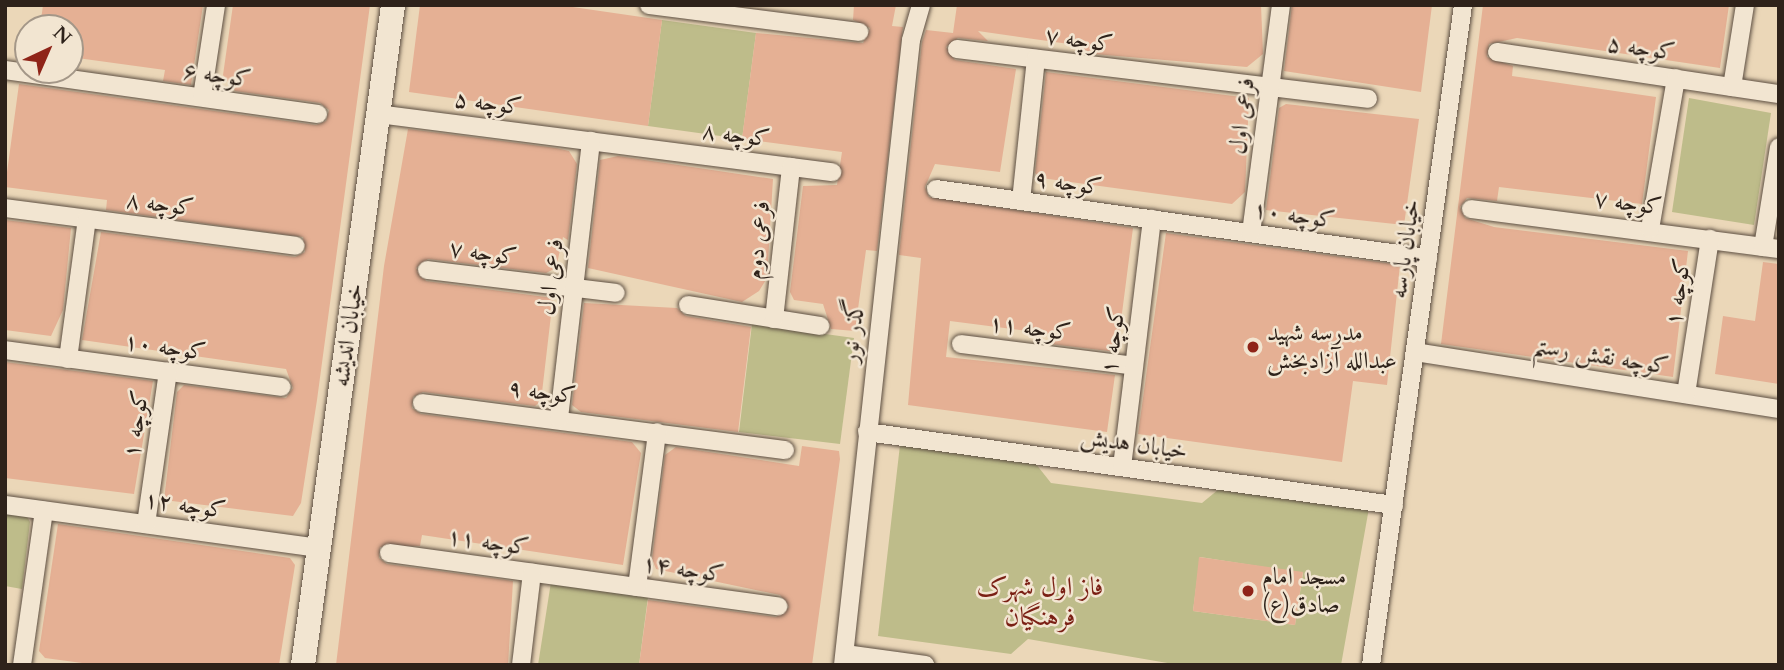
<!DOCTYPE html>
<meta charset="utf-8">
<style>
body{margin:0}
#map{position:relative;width:1784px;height:670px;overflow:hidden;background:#ebd7b8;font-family:Cardo,Amiri,serif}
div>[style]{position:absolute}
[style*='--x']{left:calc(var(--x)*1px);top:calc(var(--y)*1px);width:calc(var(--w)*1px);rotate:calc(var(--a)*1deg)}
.green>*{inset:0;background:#bebc8a}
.building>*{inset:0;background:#e5b094}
.roads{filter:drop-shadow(0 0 2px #5d4f42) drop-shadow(0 0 2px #5d4f42)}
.street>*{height:18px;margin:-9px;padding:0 9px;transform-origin:9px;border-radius:9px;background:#f2e5d1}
.secondary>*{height:24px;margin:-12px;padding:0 12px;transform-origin:12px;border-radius:12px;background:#f2e5d1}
.dots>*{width:19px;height:19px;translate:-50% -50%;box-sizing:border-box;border:4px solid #f2e5d1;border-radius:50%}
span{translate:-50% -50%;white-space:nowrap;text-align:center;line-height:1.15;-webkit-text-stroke:5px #f2e5d1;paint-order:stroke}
.street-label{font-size:24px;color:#2e221a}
.poi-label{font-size:24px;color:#2e221a}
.left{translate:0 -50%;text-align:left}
.neighbourhood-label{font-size:26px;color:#7a1f14}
.frame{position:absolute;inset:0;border:7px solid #2e221a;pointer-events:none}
.north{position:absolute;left:14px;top:14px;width:70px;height:70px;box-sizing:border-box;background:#f2e5d1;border:2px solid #a49788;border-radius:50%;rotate:44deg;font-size:19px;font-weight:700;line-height:28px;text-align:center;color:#2e221a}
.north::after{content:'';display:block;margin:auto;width:24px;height:32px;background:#8f2418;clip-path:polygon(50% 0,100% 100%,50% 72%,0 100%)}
</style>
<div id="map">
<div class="green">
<i style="clip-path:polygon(662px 20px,756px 33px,742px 139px,648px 126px)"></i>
<i style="clip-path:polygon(1689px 98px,1771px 113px,1754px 225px,1672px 212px)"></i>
<i style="clip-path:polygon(752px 324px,854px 338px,840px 444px,739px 432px)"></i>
<i style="clip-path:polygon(evenodd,900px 445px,1036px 464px,1051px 483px,1202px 503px,1219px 489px,1369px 508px,1341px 665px,1179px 665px,1028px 639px,1011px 654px,878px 636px,900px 445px,1200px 557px,1303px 573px,1295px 625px,1193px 611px,1200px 557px)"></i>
<i style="clip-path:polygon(5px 511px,26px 514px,30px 522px,22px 589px,5px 586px)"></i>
<i style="clip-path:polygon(551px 582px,648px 597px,639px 665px,538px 665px)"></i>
</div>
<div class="building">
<i style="clip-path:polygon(43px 5px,203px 5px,191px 85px,163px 81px,165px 70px,70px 57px,70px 28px,40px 28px)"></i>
<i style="clip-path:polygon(233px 5px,370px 5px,317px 400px,301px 503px,293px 516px,164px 500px,177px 392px,184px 385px,286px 398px,293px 388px,286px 369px,82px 340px,101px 232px,295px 257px,305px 252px,303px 237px,106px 210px,107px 200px,5px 187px,19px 84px,316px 125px,326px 121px,329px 110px,320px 103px,235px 91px,223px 75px)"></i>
<i style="clip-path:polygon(420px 5px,559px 5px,662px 20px,648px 126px,409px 92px)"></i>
<i style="clip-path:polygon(854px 5px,896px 5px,892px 26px,903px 27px,877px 251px,866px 250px,855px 331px,831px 329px,823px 304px,794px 300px,790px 292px,803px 186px,837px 185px,842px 152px,742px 139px,756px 33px,863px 43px,870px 28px,853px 20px)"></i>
<i style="clip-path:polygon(957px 5px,1261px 5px,1263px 54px,1247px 67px,1082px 53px,1083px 46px,978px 31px,988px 41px,958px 38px,946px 47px,955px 60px,1016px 69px,1000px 172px,935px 164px,925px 187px,929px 197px,1133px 228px,1117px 352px,1050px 344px,1051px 334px,950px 321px,946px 357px,1115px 375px,1107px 432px,908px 405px,921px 258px,899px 255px,922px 42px,926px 30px,953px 33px)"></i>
<i style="clip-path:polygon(1292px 5px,1432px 5px,1421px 92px,1284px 71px)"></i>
<i style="clip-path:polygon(1483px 5px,1729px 5px,1720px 68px,1517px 38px,1489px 44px,1487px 57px,1513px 66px,1512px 76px,1656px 97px,1642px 204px,1499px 187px,1497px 201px,1467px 198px,1460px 207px,1465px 218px,1494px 227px,1688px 251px,1673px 377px,1441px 344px)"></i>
<i style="clip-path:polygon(1046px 72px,1249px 98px,1245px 192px,1232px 204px,1041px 178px,1035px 173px)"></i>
<i style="clip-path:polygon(1286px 104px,1419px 119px,1404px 225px,1266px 210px,1279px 108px)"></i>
<i style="clip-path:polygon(408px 129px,556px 148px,569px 151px,577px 164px,568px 240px,563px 237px,556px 268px,546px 273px,428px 259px,416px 268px,426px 281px,553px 298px,541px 401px,535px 406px,423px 392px,413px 397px,412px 408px,421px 414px,632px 442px,641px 453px,623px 565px,422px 535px,420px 546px,380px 547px,379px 558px,387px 564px,513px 581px,508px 665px,336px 665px,384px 266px)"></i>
<i style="clip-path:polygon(618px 156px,773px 179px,767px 278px,759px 291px,742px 302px,588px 268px,600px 160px)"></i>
<i style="clip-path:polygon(5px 220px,71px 228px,63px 310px,51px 336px,5px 330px)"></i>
<i style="clip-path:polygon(1166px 233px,1400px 265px,1387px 385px,1353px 381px,1342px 462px,1138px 434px)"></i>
<i style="clip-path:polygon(1763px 262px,1779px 264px,1779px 384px,1715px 374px,1723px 316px,1755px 321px)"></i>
<i style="clip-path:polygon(584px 303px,677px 308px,686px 316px,751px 327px,738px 432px,581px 412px,572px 405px)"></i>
<i style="clip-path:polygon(5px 362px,153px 381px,134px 494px,5px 478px)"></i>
<i style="clip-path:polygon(802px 446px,839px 451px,840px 459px,812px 665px,639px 665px,648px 600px,776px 617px,789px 607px,780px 595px,656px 569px,652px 559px,665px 455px,676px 447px,799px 466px)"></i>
<i style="clip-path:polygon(58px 524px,290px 558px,295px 565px,279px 665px,97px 665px,45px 658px,39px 651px)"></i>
<i style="clip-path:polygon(1199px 557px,1303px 572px,1295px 625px,1193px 611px)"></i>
</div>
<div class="roads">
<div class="street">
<i style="--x:649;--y:5;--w:212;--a:7.3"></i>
<i style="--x:957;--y:49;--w:414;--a:6.9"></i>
<i style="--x:1497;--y:52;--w:285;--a:8.5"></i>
<i style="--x:5;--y:70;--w:316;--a:8"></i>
<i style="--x:1732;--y:87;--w:83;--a:-81"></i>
<i style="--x:202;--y:97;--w:93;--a:-81.3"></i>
<i style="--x:378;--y:114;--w:458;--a:7.3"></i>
<i style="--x:936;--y:189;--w:497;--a:8"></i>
<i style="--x:1021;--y:201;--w:143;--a:-84"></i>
<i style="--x:5;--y:208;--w:293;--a:7.4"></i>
<i style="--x:1471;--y:209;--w:311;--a:7.4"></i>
<i style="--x:1650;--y:229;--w:153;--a:-80.2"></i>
<i style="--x:1251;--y:233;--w:230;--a:-82.5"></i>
<i style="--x:1763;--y:247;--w:101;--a:-80.9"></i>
<i style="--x:427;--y:270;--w:190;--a:6.9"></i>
<i style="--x:688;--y:305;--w:134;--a:9"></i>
<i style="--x:774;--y:319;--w:153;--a:-83.6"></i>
<i style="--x:961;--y:344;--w:174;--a:7.2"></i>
<i style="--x:5;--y:350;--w:279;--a:7.6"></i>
<i style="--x:1415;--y:352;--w:368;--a:8.9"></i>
<i style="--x:68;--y:359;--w:141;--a:-82.3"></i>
<i style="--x:1686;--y:394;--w:157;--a:-81.2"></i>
<i style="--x:422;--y:403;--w:366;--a:7.4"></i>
<i style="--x:559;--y:418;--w:279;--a:-83.4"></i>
<i style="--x:867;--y:432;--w:532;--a:7.89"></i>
<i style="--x:1122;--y:467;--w:250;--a:-83.1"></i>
<i style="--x:5;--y:505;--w:317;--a:7.8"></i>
<i style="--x:146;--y:524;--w:154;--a:-81.8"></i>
<i style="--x:389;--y:553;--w:393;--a:7.8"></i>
<i style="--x:637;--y:587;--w:156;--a:-82.6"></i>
<i style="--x:845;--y:654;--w:81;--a:7.8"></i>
<i style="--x:22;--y:665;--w:156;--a:-81.9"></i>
<i style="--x:521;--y:665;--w:93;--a:-83.2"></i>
<i style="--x:843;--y:665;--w:629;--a:-83.79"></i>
<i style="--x:911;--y:40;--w:36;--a:-74"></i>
<i style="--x:1371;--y:665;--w:666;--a:-82.06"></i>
</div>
<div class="secondary">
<i style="--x:303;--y:665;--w:666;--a:-82.23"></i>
</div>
</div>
<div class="dots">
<i style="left:1253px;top:347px;background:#8f2418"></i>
<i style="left:1248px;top:591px;background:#8f2418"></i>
</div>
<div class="street-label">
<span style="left:1079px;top:40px;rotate:8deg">کوچه ۷</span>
<span style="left:1641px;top:48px;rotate:8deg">کوچه ۵</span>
<span style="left:217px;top:75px;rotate:8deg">کوچه ۶</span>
<span style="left:488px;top:103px;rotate:7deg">کوچه ۵</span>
<span style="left:1242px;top:116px;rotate:-83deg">فرعی اول</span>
<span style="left:736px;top:135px;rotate:7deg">کوچه ۸</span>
<span style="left:1068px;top:183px;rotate:8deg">کوچه ۹</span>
<span style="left:1628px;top:203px;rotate:7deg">کوچه ۷</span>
<span style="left:160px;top:204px;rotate:7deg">کوچه ۸</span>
<span style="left:1294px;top:215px;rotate:8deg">کوچه ۱۰</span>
<span style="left:758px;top:240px;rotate:-84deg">فرعی دوم</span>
<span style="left:1405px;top:249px;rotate:-82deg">خیابان پارسه</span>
<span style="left:483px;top:253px;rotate:8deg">کوچه ۷</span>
<span style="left:551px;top:277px;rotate:-83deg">فرعی اول</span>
<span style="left:1678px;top:292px;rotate:-82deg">کوچه ۱</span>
<span style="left:1030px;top:328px;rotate:7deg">کوچه ۱۱</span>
<span style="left:853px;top:331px;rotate:-84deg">گذر نور</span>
<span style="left:348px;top:335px;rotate:-82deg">خیابان اندیشه</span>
<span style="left:1113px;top:340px;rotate:-83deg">کوچه ۱</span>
<span style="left:165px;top:347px;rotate:8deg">کوچه ۱۰</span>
<span style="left:1601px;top:356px;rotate:9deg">کوچه نقش رستم</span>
<span style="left:542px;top:392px;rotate:7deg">کوچه ۹</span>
<span style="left:136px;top:424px;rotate:-82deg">کوچه ۱</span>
<span style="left:1134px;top:444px;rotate:8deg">خیابان هدیش</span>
<span style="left:185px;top:505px;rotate:8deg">کوچه ۱۲</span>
<span style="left:488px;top:542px;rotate:8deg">کوچه ۱۱</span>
<span style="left:683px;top:569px;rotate:8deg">کوچه ۱۴</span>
</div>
<div class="poi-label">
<span class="left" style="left:1267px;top:347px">مدرسه شهید<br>عبدالله آزادبخش</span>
<span class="left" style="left:1262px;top:591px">مسجد امام<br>صادق(ع)</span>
</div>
<div class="neighbourhood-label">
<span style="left:1040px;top:602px">فاز اول شهرک<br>فرهنگیان</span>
</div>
<div class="frame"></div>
<div class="north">N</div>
</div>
